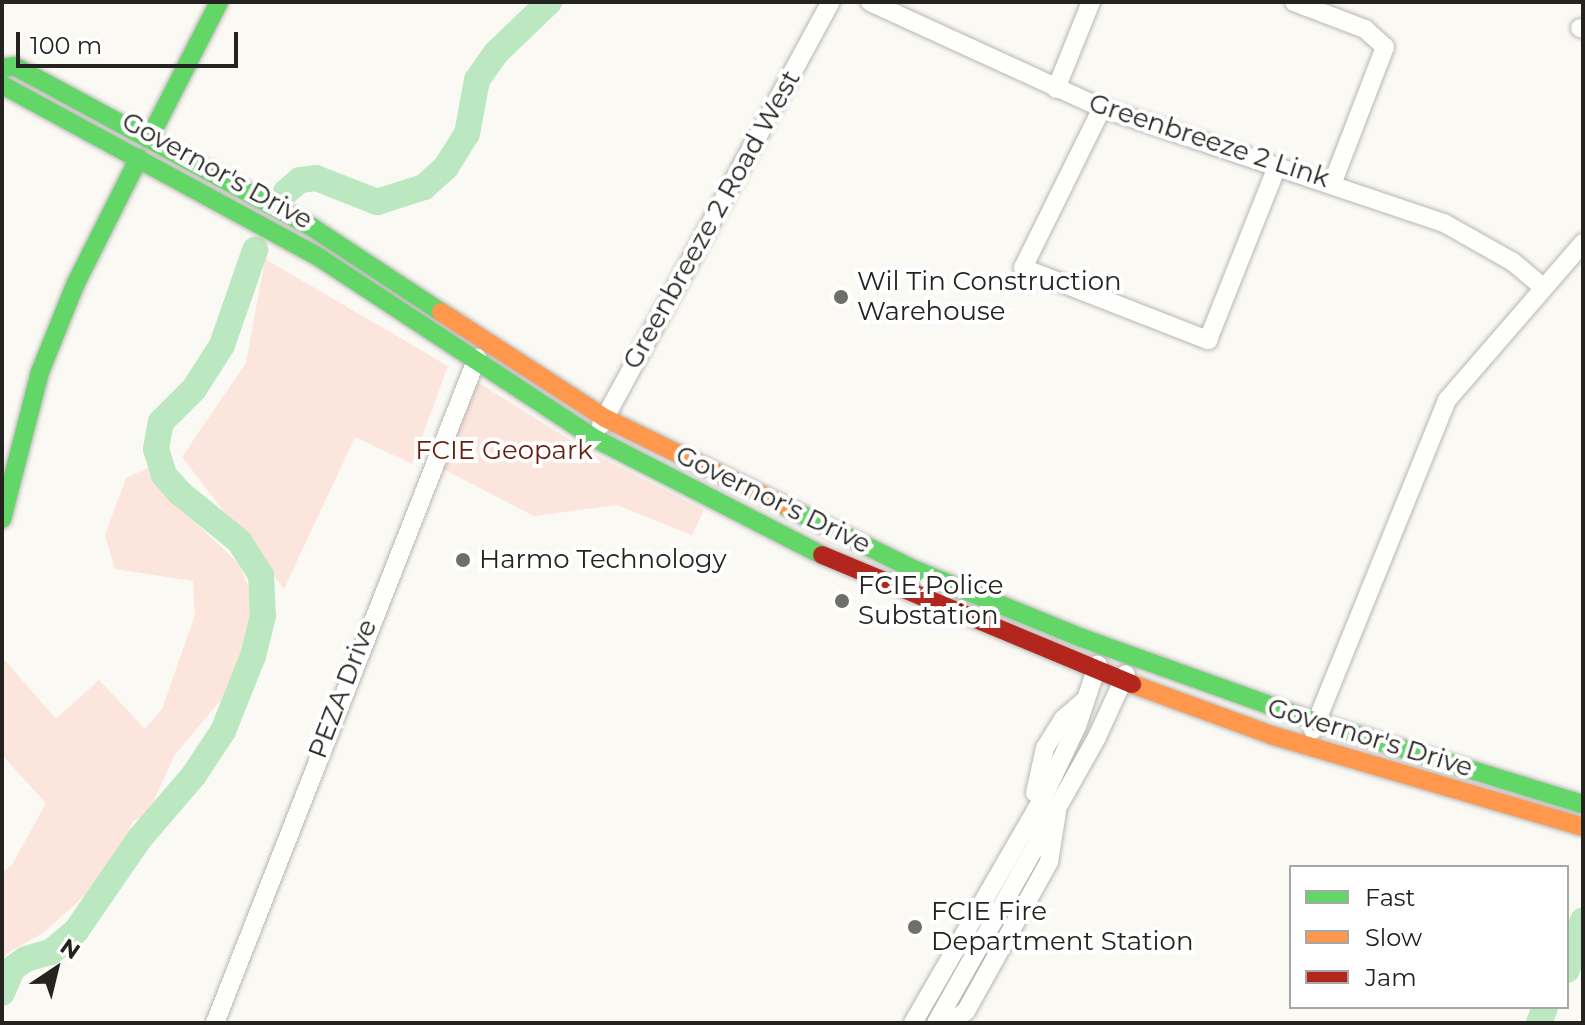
<!DOCTYPE html>
<style>
body{margin:0}
#map{position:relative;width:1585px;height:1025px;overflow:hidden;background:#faf9f4;font-family:Montserrat,sans-serif}
div>[style]{position:absolute}
[style*='--x']{left:calc(var(--x)*1px);top:calc(var(--y)*1px);width:calc(var(--w)*1px);rotate:calc(var(--a)*1deg)}
.green>*{inset:0;background:#fce5dc}
.river>*{height:26px;margin:-13px;padding:0 13px;transform-origin:13px;border-radius:13px;background:#bbe8c0}
.roads{filter:drop-shadow(0 0 2px #b7b6b3) drop-shadow(0 0 2px #b7b6b3)}
.street>*{height:18px;margin:-9px;padding:0 9px;transform-origin:9px;border-radius:9px;background:#fefefd}
.fast>*{height:18px;margin:-9px;padding:0 9px;transform-origin:9px;border-radius:9px;background:#63d668}
.slow>*{height:18px;margin:-9px;padding:0 9px;transform-origin:9px;border-radius:9px;background:#ff974d}
.jam>*{height:18px;margin:-9px;padding:0 9px;transform-origin:9px;border-radius:9px;background:#b3261e}
.dots>*{width:22px;height:22px;translate:-50% -50%;box-sizing:border-box;border:4px solid #fff;border-radius:50%}
span{translate:-50% -50%;white-space:nowrap;text-align:center;line-height:1.15;-webkit-text-stroke:8px #fff;paint-order:stroke}
.street-label{font-size:26px;color:#242320}
.poi-label{font-size:26px;color:#242320}
.left{translate:0 -50%;text-align:left}
.park-label{font-size:26px;color:#651f0d}
.frame{position:absolute;inset:0;border:4px solid #242320;pointer-events:none}
.legend{position:absolute;left:1289px;top:865px;width:280px;height:144px;box-sizing:border-box;background:#fff;border:2px solid #a7a7a6;margin:0;padding:10px 14px;list-style:none;font-size:24px;color:#242320}
.legend li{display:flex;align-items:center;gap:16px;height:40px}
.legend b{width:40px;border:2px solid #a7a7a6}
.north{position:absolute;left:16px;top:929px;width:80px;height:80px;-webkit-text-stroke:6px #fff;paint-order:stroke;rotate:35deg;font-size:22px;font-weight:700;line-height:32px;text-align:center;color:#242320}
.north::after{content:'';display:block;margin:auto;width:28px;height:36px;background:#242320;clip-path:polygon(50% 0,100% 100%,50% 72%,0 100%)}
.scale{position:absolute;left:16px;top:32px;width:222px;height:36px;box-sizing:border-box;border:4px solid #242320;border-top:0;padding-left:10px;font-size:24px;line-height:28px;white-space:nowrap;color:#242320;-webkit-text-stroke:6px #fff;paint-order:stroke}
</style>
<div id="map">
<div class="green">
<i style="clip-path:polygon(265px 259px,448px 366px,412px 464px,355px 437px,284px 589px,182px 457px,246px 363px)"></i>
<i style="clip-path:polygon(474px 380px,588px 451px,704px 510px,692px 535px,617px 505px,534px 516px,441px 468px)"></i>
<i style="clip-path:polygon(150px 467px,173px 501px,239px 564px,253px 599px,248px 657px,241px 676px,174px 756px,148px 814px,133px 821px,113px 870px,43px 933px,6px 954px,2px 964px,2px 873px,12px 865px,46px 803px,2px 755px,2px 657px,56px 719px,99px 680px,145px 729px,162px 709px,195px 615px,193px 581px,115px 569px,105px 535px,126px 478px)"></i>
</div>
<div class="river">
<i style="--x:286;--y:192;--w:18;--a:-41"></i>
<i style="--x:300;--y:180;--w:16;--a:-7"></i>
<i style="--x:316;--y:178;--w:66;--a:21.5"></i>
<i style="--x:377;--y:202;--w:49;--a:-17.7"></i>
<i style="--x:424;--y:187;--w:30;--a:-42"></i>
<i style="--x:446;--y:167;--w:39;--a:-58"></i>
<i style="--x:467;--y:134;--w:55;--a:-79.5"></i>
<i style="--x:477;--y:80;--w:33;--a:-55"></i>
<i style="--x:496;--y:53;--w:74;--a:-43.9"></i>
<i style="--x:1567;--y:970;--w:52;--a:-72.3"></i>
<i style="--x:2;--y:993;--w:26;--a:-67"></i>
<i style="--x:12;--y:969;--w:17;--a:-36"></i>
<i style="--x:26;--y:959;--w:26;--a:-16"></i>
<i style="--x:51;--y:952;--w:33;--a:-40"></i>
<i style="--x:76;--y:931;--w:113;--a:-55.5"></i>
<i style="--x:140;--y:838;--w:83;--a:-49.4"></i>
<i style="--x:194;--y:775;--w:53;--a:-56.6"></i>
<i style="--x:223;--y:731;--w:81;--a:-68.2"></i>
<i style="--x:253;--y:656;--w:41;--a:-76"></i>
<i style="--x:263;--y:616;--w:41;--a:-92.8"></i>
<i style="--x:261;--y:575;--w:40;--a:-122.9"></i>
<i style="--x:239;--y:541;--w:76;--a:-140.9"></i>
<i style="--x:180;--y:493;--w:24;--a:-132"></i>
<i style="--x:164;--y:475;--w:27;--a:-107"></i>
<i style="--x:156;--y:449;--w:27;--a:-80"></i>
<i style="--x:161;--y:422;--w:47;--a:-45"></i>
<i style="--x:194;--y:389;--w:52;--a:-57.5"></i>
<i style="--x:222;--y:345;--w:101;--a:-70.8"></i>
<i style="--x:1539;--y:1023;--w:17;--a:-69"></i>
</div>
<div class="roads">
<div class="street">
<i style="--x:870;--y:2;--w:255;--a:24.6"></i>
<i style="--x:1102;--y:108;--w:361;--a:18.6"></i>
<i style="--x:1444;--y:223;--w:79;--a:29.5"></i>
<i style="--x:1513;--y:262;--w:39;--a:40"></i>
<i style="--x:1294;--y:2;--w:76;--a:20.8"></i>
<i style="--x:1365;--y:29;--w:27;--a:42"></i>
<i style="--x:1385;--y:47;--w:145;--a:111.1"></i>
<i style="--x:1580;--y:28;--w:3;--a:18"></i>
<i style="--x:1056;--y:89;--w:94;--a:-68.1"></i>
<i style="--x:1102;--y:108;--w:178;--a:116.3"></i>
<i style="--x:1023;--y:268;--w:199;--a:21.3"></i>
<i style="--x:1208;--y:340;--w:186;--a:-68.3"></i>
<i style="--x:601;--y:425;--w:481;--a:-61.5"></i>
<i style="--x:1313;--y:730;--w:356;--a:-67.9"></i>
<i style="--x:1447;--y:400;--w:208;--a:-49.1"></i>
<i style="--x:1035;--y:793;--w:46;--a:-77.5"></i>
<i style="--x:1045;--y:748;--w:34;--a:-58"></i>
<i style="--x:1063;--y:719;--w:29;--a:-41"></i>
<i style="--x:215;--y:1023;--w:715;--a:-68.5"></i>
<i style="--x:913;--y:1023;--w:258;--a:-60"></i>
<i style="--x:1042;--y:800;--w:82;--a:-64.7"></i>
<i style="--x:1077;--y:726;--w:65;--a:-71.3"></i>
<i style="--x:936;--y:1023;--w:328;--a:-60.6"></i>
<i style="--x:1097;--y:737;--w:69;--a:-65.3"></i>
<i style="--x:951;--y:1023;--w:19;--a:-39"></i>
<i style="--x:966;--y:1011;--w:171;--a:-60.9"></i>
<i style="--x:1049;--y:862;--w:51;--a:-80.9"></i>
</div>
<div class="fast">
<i style="--x:2;--y:68;--w:12;--a:-9"></i>
<i style="--x:14;--y:66;--w:340;--a:28.4"></i>
<i style="--x:313;--y:228;--w:153;--a:33.3"></i>
<i style="--x:2;--y:85;--w:362;--a:28.5"></i>
<i style="--x:320;--y:258;--w:328;--a:33.3"></i>
<i style="--x:594;--y:438;--w:256;--a:27.2"></i>
<i style="--x:150;--y:137;--w:152;--a:-62.9"></i>
<i style="--x:783;--y:505;--w:145;--a:26.2"></i>
<i style="--x:913;--y:569;--w:183;--a:22.2"></i>
<i style="--x:1082;--y:638;--w:249;--a:19.7"></i>
<i style="--x:1316;--y:722;--w:279;--a:17.1"></i>
<i style="--x:2;--y:519;--w:152;--a:-75.5"></i>
<i style="--x:40;--y:372;--w:96;--a:-68"></i>
<i style="--x:76;--y:283;--w:140;--a:-63.3"></i>
</div>
<div class="slow">
<i style="--x:441;--y:312;--w:195;--a:32.9"></i>
<i style="--x:605;--y:418;--w:198;--a:26"></i>
<i style="--x:1132;--y:684;--w:148;--a:20.1"></i>
<i style="--x:1271;--y:735;--w:325;--a:16.4"></i>
</div>
<div class="jam">
<i style="--x:822;--y:555;--w:336;--a:22.6"></i>
</div>
</div>
<div class="dots">
<i style="left:841px;top:297px;background:#6f6e6a"></i>
<i style="left:463px;top:560px;background:#6f6e6a"></i>
<i style="left:842px;top:601px;background:#6f6e6a"></i>
<i style="left:915px;top:927px;background:#6f6e6a"></i>
</div>
<div class="street-label">
<span style="left:1209px;top:141px;rotate:18deg">Greenbreeze 2 Link</span>
<span style="left:217px;top:171px;rotate:29deg">Governor's Drive</span>
<span style="left:712px;top:220px;rotate:-61deg">Greenbreeze 2 Road West</span>
<span style="left:773px;top:500px;rotate:26deg">Governor's Drive</span>
<span style="left:343px;top:689px;rotate:-69deg">PEZA Drive</span>
<span style="left:1370px;top:738px;rotate:17deg">Governor's Drive</span>
</div>
<div class="poi-label">
<span class="left" style="left:857px;top:297px">Wil Tin Construction<br>Warehouse</span>
<span class="left" style="left:479px;top:560px">Harmo Technology</span>
<span class="left" style="left:858px;top:601px">FCIE Police<br>Substation</span>
<span class="left" style="left:931px;top:927px">FCIE Fire<br>Department Station</span>
</div>
<div class="park-label">
<span style="left:504px;top:451px">FCIE Geopark</span>
</div>
<div class="frame"></div>
<ul class="legend">
<li><b style="height:10px;background:#63d668"></b>Fast</li>
<li><b style="height:10px;background:#ff974d"></b>Slow</li>
<li><b style="height:10px;background:#b3261e"></b>Jam</li>
</ul>
<div class="north">N</div>
<div class="scale">100 m</div>
</div>
